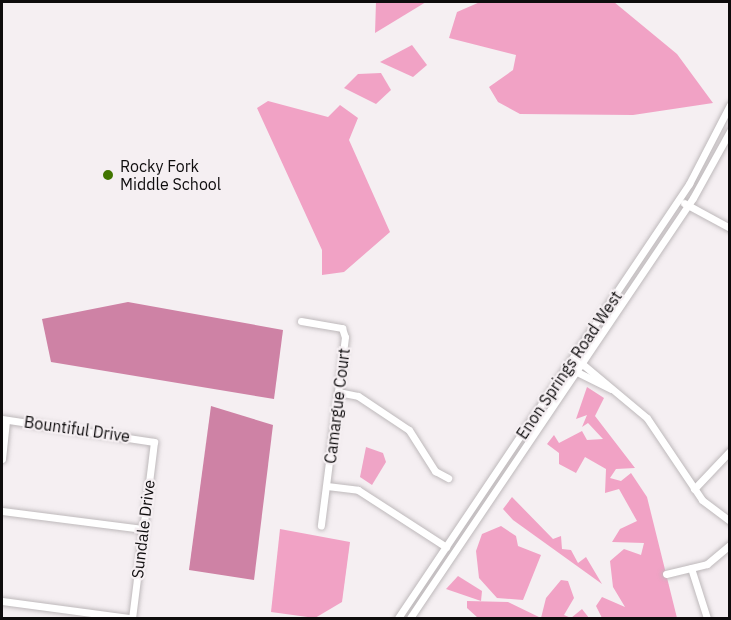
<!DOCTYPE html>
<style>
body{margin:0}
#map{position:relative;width:731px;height:620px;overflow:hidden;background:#f5eff2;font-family:"IBM Plex Sans",sans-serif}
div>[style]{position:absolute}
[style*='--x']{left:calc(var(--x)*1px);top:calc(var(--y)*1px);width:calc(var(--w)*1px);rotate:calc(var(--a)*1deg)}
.green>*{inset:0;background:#efa4c6}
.forest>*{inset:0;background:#f1a2c5}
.water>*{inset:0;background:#ce82a5}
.roads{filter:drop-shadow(0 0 2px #beb9bb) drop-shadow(0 0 2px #beb9bb)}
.street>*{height:7px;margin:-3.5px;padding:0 3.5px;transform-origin:3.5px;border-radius:3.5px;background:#fff}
.dots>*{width:16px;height:16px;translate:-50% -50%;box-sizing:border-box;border:3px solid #f5eff2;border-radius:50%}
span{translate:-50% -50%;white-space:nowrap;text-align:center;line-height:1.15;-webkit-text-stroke:4.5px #f5eff2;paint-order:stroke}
.poi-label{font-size:16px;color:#0e0c0d}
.left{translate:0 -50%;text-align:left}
.street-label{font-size:16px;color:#0e0c0d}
.frame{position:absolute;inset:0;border:3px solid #0e0c0d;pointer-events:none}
</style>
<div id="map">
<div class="green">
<i style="clip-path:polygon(366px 447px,383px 453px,386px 462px,372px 485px,360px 477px)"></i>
</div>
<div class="forest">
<i style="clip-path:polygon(376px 2px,426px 2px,375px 33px)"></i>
<i style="clip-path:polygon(480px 2px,614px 2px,677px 54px,713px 103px,633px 115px,520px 114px,498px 102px,489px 87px,513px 70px,516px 55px,449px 38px,457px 12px)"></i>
<i style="clip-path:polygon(412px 45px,427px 65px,413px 77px,380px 62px)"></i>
<i style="clip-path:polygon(381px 73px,391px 90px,376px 104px,344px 88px,358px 74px)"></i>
<i style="clip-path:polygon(268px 101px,328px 117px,340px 105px,358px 118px,349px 140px,390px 232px,344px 272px,322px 275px,322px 250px,257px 108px)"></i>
<i style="clip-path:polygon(587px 387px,604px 398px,595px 416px,635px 468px,616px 469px,610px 478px,621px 481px,631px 473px,647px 497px,677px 618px,602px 618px,596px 606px,602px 597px,625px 607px,613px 587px,610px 561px,624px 549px,641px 555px,644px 543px,612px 542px,620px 529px,637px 521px,619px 489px,605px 493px,606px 469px,585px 457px,576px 473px,559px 464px,559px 453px,547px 444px,554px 435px,559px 443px,582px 431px,587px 440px,603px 439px,588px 423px,582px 427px,587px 415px,576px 419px)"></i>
<i style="clip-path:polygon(512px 497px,553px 539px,561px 536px,562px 549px,571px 550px,578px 563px,586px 557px,602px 584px,513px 520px,503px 509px)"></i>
<i style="clip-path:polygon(501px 526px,516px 536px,518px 546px,541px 555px,523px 600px,497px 598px,479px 578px,476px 551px,482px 534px)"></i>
<i style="clip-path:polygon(280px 529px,350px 542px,342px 602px,315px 618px,271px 612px)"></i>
<i style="clip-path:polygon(458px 576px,482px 591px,481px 601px,446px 589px)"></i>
<i style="clip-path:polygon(561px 580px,568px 581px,574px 598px,564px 615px,571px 618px,582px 609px,589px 618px,478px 618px,467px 608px,467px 601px,508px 602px,541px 618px,546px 598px)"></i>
</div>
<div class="water">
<i style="clip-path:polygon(128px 302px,283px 330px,274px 399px,51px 362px,42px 319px)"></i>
<i style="clip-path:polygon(211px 406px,273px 425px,254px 580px,189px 570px)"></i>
</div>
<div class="roads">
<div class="street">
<i style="--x:684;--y:203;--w:52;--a:28.5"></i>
<i style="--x:301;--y:321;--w:42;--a:9.7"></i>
<i style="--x:342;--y:328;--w:9;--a:72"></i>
<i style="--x:345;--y:337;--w:190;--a:97.3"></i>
<i style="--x:574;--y:357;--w:95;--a:39.9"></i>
<i style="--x:647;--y:418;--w:99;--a:56.1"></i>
<i style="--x:702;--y:500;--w:35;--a:37"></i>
<i style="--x:567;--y:367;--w:49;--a:26.6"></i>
<i style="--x:338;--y:392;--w:20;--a:11"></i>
<i style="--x:358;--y:396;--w:61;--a:33.7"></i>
<i style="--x:409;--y:430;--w:49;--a:57.6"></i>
<i style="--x:435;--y:471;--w:15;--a:28"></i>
<i style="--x:2;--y:419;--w:154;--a:8.6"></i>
<i style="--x:154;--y:442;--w:177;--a:97.1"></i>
<i style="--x:2;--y:459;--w:39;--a:-84"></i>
<i style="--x:327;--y:486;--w:31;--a:7"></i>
<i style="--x:358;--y:490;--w:105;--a:32.9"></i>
<i style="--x:694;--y:489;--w:52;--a:-46.5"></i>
<i style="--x:2;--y:511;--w:142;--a:7.3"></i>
<i style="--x:691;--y:568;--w:52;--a:72.3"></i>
<i style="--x:666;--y:574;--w:42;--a:-13.7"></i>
<i style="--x:707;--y:564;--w:30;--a:-40"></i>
<i style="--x:2;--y:601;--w:128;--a:7.6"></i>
<i style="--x:398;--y:618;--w:523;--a:-56.16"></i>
<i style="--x:689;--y:184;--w:89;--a:-62.6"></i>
<i style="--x:410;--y:618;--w:506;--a:-56.03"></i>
<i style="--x:693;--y:198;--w:77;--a:-61.1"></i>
</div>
</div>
<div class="dots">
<i style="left:108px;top:175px;background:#417500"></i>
</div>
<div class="poi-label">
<span class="left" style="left:120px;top:175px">Rocky Fork<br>Middle School</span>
</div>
<div class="street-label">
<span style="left:569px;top:365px;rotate:-56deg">Enon Springs Road West</span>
<span style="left:337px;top:406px;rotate:-83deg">Camargue Court</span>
<span style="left:77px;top:429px;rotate:8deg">Bountiful Drive</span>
<span style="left:143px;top:529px;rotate:-83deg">Sundale Drive</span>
</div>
<div class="frame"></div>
</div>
